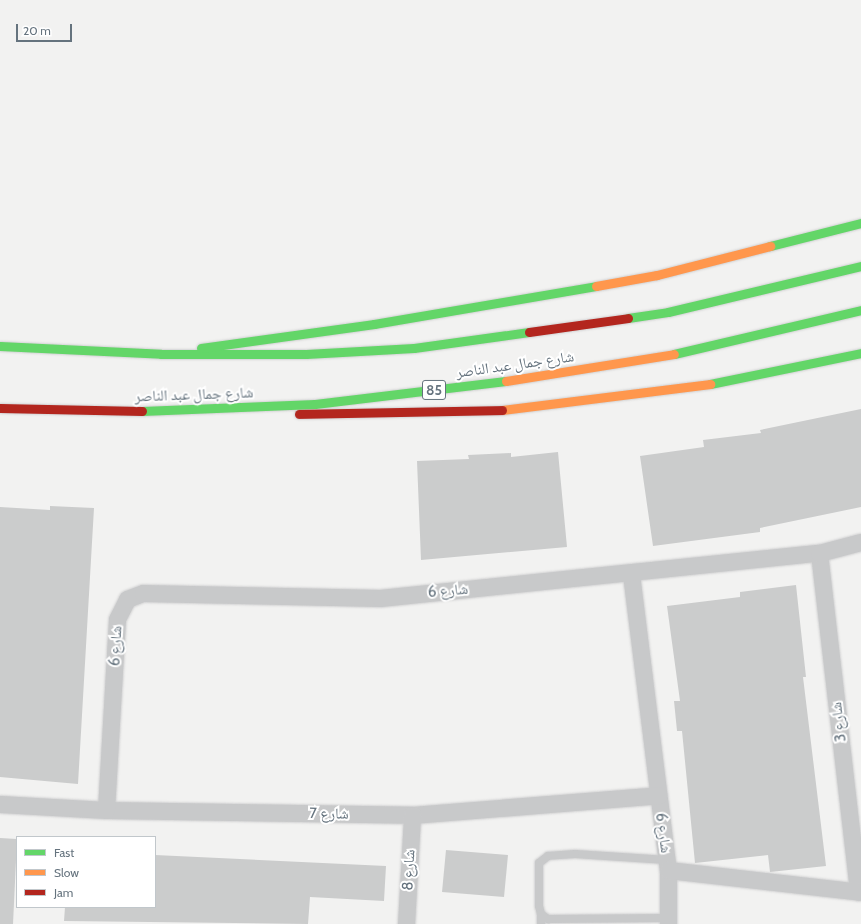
<!DOCTYPE html>
<meta charset="utf-8">
<style>
body{margin:0}
#map{position:relative;width:861px;height:924px;overflow:hidden;background:#f2f2f1;font-family:Cabin,"Noto Naskh Arabic",sans-serif}
div>[style]{position:absolute}
[style*='--x']{left:calc(var(--x)*1px);top:calc(var(--y)*1px);width:calc(var(--w)*1px);rotate:calc(var(--a)*1deg)}
.building>*{inset:0;background:#cbcccc}
.roads{filter:drop-shadow(0 0 1px #d0d0d1) drop-shadow(0 0 1px #d0d0d1)}
.lane>*{height:8px;margin:-4px;padding:0 4px;transform-origin:4px;border-radius:4px;background:#c8c9ca}
.street>*{height:17px;margin:-8.5px;padding:0 8.5px;transform-origin:8.5px;border-radius:8.5px;background:#c8c9ca}
.fast>*{height:9px;margin:-4.5px;padding:0 4.5px;transform-origin:4.5px;border-radius:4.5px;background:#63d668}
.slow>*{height:9px;margin:-4.5px;padding:0 4.5px;transform-origin:4.5px;border-radius:4.5px;background:#ff974d}
.jam>*{height:9px;margin:-4.5px;padding:0 4.5px;transform-origin:4.5px;border-radius:4.5px;background:#b3261e}
span{translate:-50% -50%;white-space:nowrap;text-align:center;line-height:1.15;-webkit-text-stroke:4px #fff;paint-order:stroke}
.shield-label span{padding:1px 3px;background:#fff;border:1px solid;border-radius:3px;-webkit-text-stroke-width:0}
.shield-label{font-size:14px;color:#65737e;font-weight:700}
.street-label{font-size:15px;color:#65737e}
.legend{position:absolute;left:16px;top:836px;width:140px;height:72px;box-sizing:border-box;background:#fff;border:1px solid #c1c7cb;margin:0;padding:5px 7px;list-style:none;font-size:12px;color:#65737e}
.legend li{display:flex;align-items:center;gap:8px;height:20px}
.legend b{width:20px;border:1px solid #c1c7cb}
.scale{position:absolute;left:16px;top:24px;width:56px;height:18px;box-sizing:border-box;border:2px solid #65737e;border-top:0;padding-left:5px;font-size:12px;line-height:14px;white-space:nowrap;color:#65737e;-webkit-text-stroke:3px #fff;paint-order:stroke}
</style>
<div id="map">
<div class="building">
<i style="clip-path:polygon(861px 409px,861px 507px,760px 528px,760px 532px,653px 546px,640px 456px,704px 447px,703px 440px,761px 433px,760px 430px)"></i>
<i style="clip-path:polygon(558px 452px,567px 547px,421px 560px,417px 461px,469px 459px,468px 455px,511px 453px,511px 457px)"></i>
<i style="clip-path:polygon(50px 506px,94px 508px,78px 784px,0 777px,0 507px,50px 510px)"></i>
<i style="clip-path:polygon(796px 585px,806px 677px,803px 677px,826px 866px,770px 872px,768px 855px,695px 863px,682px 731px,677px 731px,674px 701px,680px 701px,667px 606px,740px 597px,740px 592px)"></i>
<i style="clip-path:polygon(0 838px,17px 839px,13px 924px,0 924px)"></i>
<i style="clip-path:polygon(446px 850px,508px 855px,504px 897px,442px 892px)"></i>
<i style="clip-path:polygon(155px 855px,386px 866px,384px 901px,310px 897px,308px 924px,64px 921px,65px 907px,155px 907px)"></i>
</div>
<div class="roads">
<div class="lane">
<i style="--x:667;--y:860;--w:92;--a:-176.3"></i>
<i style="--x:575;--y:854;--w:27;--a:176"></i>
<i style="--x:548;--y:856;--w:11;--a:142"></i>
<i style="--x:539;--y:863;--w:43;--a:90"></i>
<i style="--x:539;--y:906;--w:8;--a:76"></i>
<i style="--x:541;--y:914;--w:9;--a:36"></i>
<i style="--x:548;--y:919;--w:120;--a:-0.5"></i>
<i style="--x:541;--y:924;--w:10;--a:-90"></i>
</div>
<div class="street">
<i style="--x:819;--y:553;--w:341;--a:83.4"></i>
<i style="--x:631;--y:574;--w:298;--a:82.9"></i>
<i style="--x:668;--y:870;--w:54;--a:90"></i>
<i style="--x:0;--y:804;--w:106;--a:3.2"></i>
<i style="--x:106;--y:810;--w:306;--a:0.9"></i>
<i style="--x:412;--y:815;--w:247;--a:-4.6"></i>
<i style="--x:106;--y:810;--w:191;--a:-86.7"></i>
<i style="--x:117;--y:619;--w:22;--a:-63"></i>
<i style="--x:127;--y:599;--w:17;--a:-21"></i>
<i style="--x:143;--y:593;--w:237;--a:1.2"></i>
<i style="--x:380;--y:598;--w:441;--a:-5.9"></i>
<i style="--x:819;--y:553;--w:43;--a:-14.7"></i>
<i style="--x:668;--y:870;--w:194;--a:6.5"></i>
<i style="--x:406;--y:924;--w:109;--a:-86.8"></i>
</div>
<div class="fast">
<i style="--x:770;--y:246;--w:94;--a:-14.2"></i>
<i style="--x:628;--y:318;--w:40;--a:-8.5"></i>
<i style="--x:668;--y:312;--w:198;--a:-13.4"></i>
<i style="--x:0;--y:346;--w:161;--a:2.8"></i>
<i style="--x:161;--y:354;--w:145;--a:0"></i>
<i style="--x:306;--y:354;--w:108;--a:-3.2"></i>
<i style="--x:414;--y:348;--w:116;--a:-7.9"></i>
<i style="--x:201;--y:348;--w:175;--a:-7.9"></i>
<i style="--x:374;--y:324;--w:225;--a:-9.7"></i>
<i style="--x:674;--y:354;--w:192;--a:-13.2"></i>
<i style="--x:710;--y:384;--w:154;--a:-11.6"></i>
<i style="--x:142;--y:411;--w:173;--a:-2.3"></i>
<i style="--x:315;--y:404;--w:192;--a:-6.9"></i>
</div>
<div class="slow">
<i style="--x:596;--y:286;--w:62;--a:-10.2"></i>
<i style="--x:657;--y:275;--w:117;--a:-14.4"></i>
<i style="--x:506;--y:381;--w:170;--a:-9.1"></i>
<i style="--x:502;--y:410;--w:210;--a:-7.1"></i>
</div>
<div class="jam">
<i style="--x:529;--y:332;--w:100;--a:-8"></i>
<i style="--x:0;--y:408;--w:142;--a:1.2"></i>
<i style="--x:299;--y:414;--w:203;--a:-1.1"></i>
</div>
</div>
<div class="shield-label">
<span style="left:434px;top:390px">85</span>
</div>
<div class="street-label">
<span style="left:515px;top:365px;rotate:-8deg">شارع جمال عبد الناصر</span>
<span style="left:194px;top:395px;rotate:-2deg">شارع جمال عبد الناصر</span>
<span style="left:448px;top:591px;rotate:-5deg">شارع 6</span>
<span style="left:116px;top:646px;rotate:-87deg">شارع 6</span>
<span style="left:839px;top:722px;rotate:-97deg">شارع 3</span>
<span style="left:329px;top:814px;rotate:1deg">شارع 7</span>
<span style="left:663px;top:833px;rotate:82deg">شارع 6</span>
<span style="left:409px;top:870px;rotate:-87deg">شارع 8</span>
</div>
<ul class="legend">
<li><b style="height:5px;background:#63d668"></b>Fast</li>
<li><b style="height:5px;background:#ff974d"></b>Slow</li>
<li><b style="height:5px;background:#b3261e"></b>Jam</li>
</ul>
<div class="scale">20 m</div>
</div>
